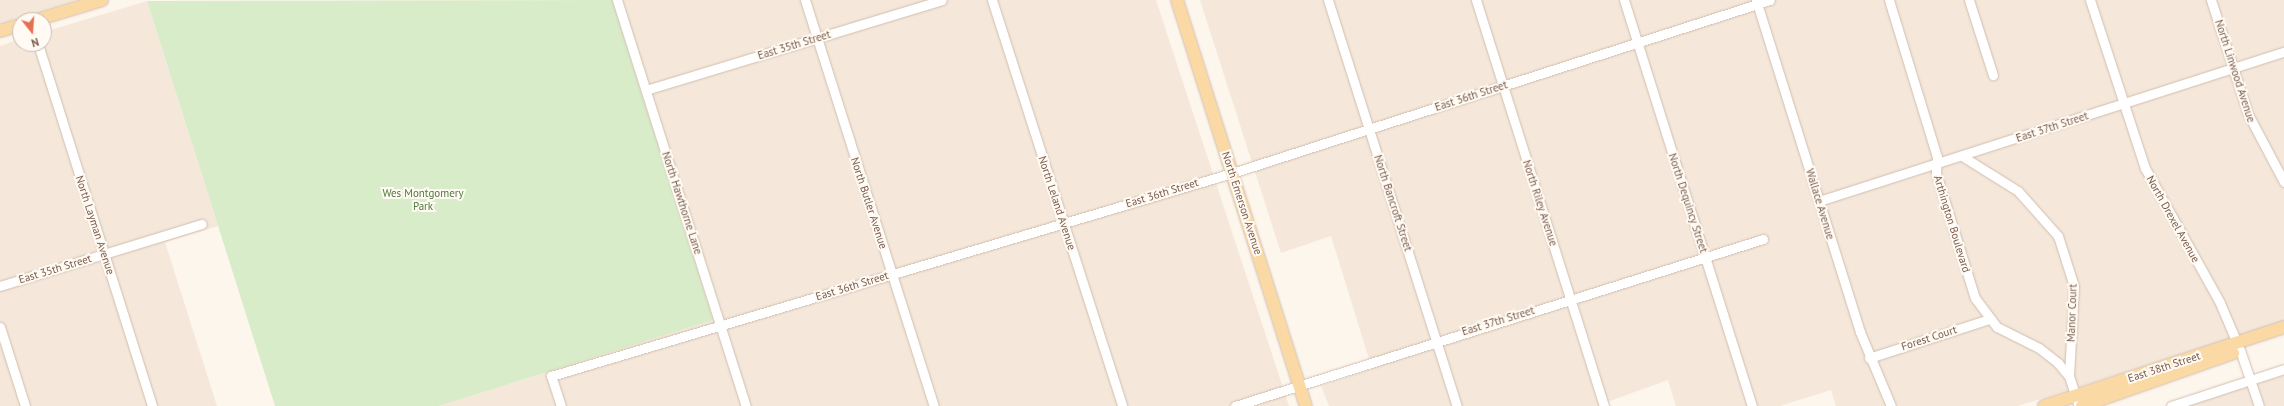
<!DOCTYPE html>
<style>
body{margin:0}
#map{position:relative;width:2284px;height:406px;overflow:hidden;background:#fdf6ec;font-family:"PT Sans",sans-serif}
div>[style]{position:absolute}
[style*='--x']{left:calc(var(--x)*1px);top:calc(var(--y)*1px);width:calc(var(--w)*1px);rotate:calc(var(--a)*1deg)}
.residential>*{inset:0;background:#f5e8da}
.green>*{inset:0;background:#d8ecc9}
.roads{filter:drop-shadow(0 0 1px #d1beb0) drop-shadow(0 0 1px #d1beb0)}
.minor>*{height:9px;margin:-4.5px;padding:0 4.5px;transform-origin:4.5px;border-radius:4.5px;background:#fff}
.major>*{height:12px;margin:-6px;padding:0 6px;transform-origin:6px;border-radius:6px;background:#fbd9a5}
span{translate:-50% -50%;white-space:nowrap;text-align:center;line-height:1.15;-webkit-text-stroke:4px #fffaf3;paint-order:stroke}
.street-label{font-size:11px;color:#7a5c4d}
.park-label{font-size:11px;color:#537a41}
.north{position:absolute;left:12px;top:12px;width:40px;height:40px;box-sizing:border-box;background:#fffaf3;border:1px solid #cabbb1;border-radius:50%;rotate:163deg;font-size:11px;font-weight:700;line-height:16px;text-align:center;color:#7a5c4d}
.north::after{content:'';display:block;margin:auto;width:14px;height:18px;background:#e76f51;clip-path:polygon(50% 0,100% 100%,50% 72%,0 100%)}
</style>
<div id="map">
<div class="residential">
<i style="clip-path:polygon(0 0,75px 0,0 23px)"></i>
<i style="clip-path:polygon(612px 0,1156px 0,1289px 406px,439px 406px,713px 320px)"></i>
<i style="clip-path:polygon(1200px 0,2284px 0,2284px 321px,2018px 406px,1836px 406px,1831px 390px,1780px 406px,1676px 406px,1668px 380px,1596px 406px,1329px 406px,1321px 386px,1372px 369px,1331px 236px,1281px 253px)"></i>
<i style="clip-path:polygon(147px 1px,218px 226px,165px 242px,217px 406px,0 406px,0 46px,20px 39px,20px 44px,44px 44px,44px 32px)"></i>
<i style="clip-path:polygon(2284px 375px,2284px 406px,2187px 406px)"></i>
</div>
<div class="green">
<i style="clip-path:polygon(612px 0,713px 320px,439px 406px,275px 406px,147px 1px)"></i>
</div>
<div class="roads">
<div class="minor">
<i style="--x:617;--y:0;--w:426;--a:72.4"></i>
<i style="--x:805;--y:0;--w:426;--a:72.4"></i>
<i style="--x:992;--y:0;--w:426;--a:72.2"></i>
<i style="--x:1328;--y:0;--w:426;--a:72.4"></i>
<i style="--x:1476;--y:0;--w:426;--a:72.5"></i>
<i style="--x:1624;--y:0;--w:426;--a:72.5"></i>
<i style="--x:1756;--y:0;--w:348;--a:72.6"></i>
<i style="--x:1860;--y:332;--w:80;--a:67.3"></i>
<i style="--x:1889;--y:0;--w:164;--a:73"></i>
<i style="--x:1937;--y:157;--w:16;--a:94"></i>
<i style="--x:1936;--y:173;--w:131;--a:72.7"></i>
<i style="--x:1975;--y:298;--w:36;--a:53"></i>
<i style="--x:1997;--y:327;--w:47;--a:26.6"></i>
<i style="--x:2039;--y:348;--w:24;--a:38"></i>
<i style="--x:2058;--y:363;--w:17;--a:50"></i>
<i style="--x:2069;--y:376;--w:32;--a:72"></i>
<i style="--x:1969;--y:0;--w:79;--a:72.3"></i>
<i style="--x:2090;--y:0;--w:177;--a:71.9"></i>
<i style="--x:2145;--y:168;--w:154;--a:60.9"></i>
<i style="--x:2220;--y:303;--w:43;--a:67"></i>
<i style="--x:2211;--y:0;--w:120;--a:72"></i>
<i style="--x:2248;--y:114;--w:77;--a:62.1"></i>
<i style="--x:38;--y:44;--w:380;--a:72.5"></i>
<i style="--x:646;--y:90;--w:309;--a:-16.9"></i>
<i style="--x:1962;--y:156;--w:66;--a:32"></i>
<i style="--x:2018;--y:191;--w:60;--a:48.4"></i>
<i style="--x:2058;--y:236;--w:52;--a:72.3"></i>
<i style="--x:2074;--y:286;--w:90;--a:93.2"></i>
<i style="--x:1819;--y:201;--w:488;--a:-17.8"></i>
<i style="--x:0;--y:286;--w:211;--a:-17.1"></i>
<i style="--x:0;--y:327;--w:83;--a:72.4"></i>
<i style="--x:2240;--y:350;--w:59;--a:71.3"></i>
<i style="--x:1869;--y:358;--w:126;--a:-18"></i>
<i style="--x:561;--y:406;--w:32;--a:-108"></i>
<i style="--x:551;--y:376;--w:711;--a:-16.6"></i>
<i style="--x:1232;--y:173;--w:565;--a:-17.83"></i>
<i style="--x:1235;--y:406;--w:554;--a:-17.55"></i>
<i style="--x:2171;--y:406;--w:119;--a:-18.1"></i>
</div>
<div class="major">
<i style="--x:1177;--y:0;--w:426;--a:72.4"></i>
<i style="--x:36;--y:20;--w:69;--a:-16.9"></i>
<i style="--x:0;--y:31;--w:21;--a:-17"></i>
<i style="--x:2044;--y:406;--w:253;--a:-18.2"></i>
<i style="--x:2082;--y:406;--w:160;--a:-19.3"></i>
</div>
</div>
<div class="street-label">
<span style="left:794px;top:45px;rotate:-17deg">East 35th Street</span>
<span style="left:2235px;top:71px;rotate:72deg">North Linwood Avenue</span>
<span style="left:1471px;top:96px;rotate:-18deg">East 36th Street</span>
<span style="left:2052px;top:127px;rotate:-18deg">East 37th Street</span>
<span style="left:1162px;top:193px;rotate:-17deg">East 36th Street</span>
<span style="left:682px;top:203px;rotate:72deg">North Hawthorne Lane</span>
<span style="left:869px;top:203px;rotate:72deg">North Butler Avenue</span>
<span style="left:1057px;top:203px;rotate:72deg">North Leland Avenue</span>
<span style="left:1242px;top:203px;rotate:72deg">North Emerson Avenue</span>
<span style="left:1393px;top:203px;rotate:72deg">North Bancroft Street</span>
<span style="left:1540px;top:203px;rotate:72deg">North Riley Avenue</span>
<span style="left:1688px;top:203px;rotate:72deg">North Dequincy Street</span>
<span style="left:1820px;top:204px;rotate:73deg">Wallace Avenue</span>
<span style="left:2173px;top:219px;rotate:61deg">North Drexel Avenue</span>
<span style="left:1952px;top:224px;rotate:73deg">Arthington Boulevard</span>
<span style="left:95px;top:225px;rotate:72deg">North Layman Avenue</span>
<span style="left:55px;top:269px;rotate:-17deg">East 35th Street</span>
<span style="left:852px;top:286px;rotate:-17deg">East 36th Street</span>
<span style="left:2072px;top:313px;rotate:-88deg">Manor Court</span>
<span style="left:1498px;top:321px;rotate:-17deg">East 37th Street</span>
<span style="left:1929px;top:338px;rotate:-18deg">Forest Court</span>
<span style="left:2164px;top:367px;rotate:-18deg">East 38th Street</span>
</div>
<div class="park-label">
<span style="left:423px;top:200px">Wes Montgomery<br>Park</span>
</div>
<div class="north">N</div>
</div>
